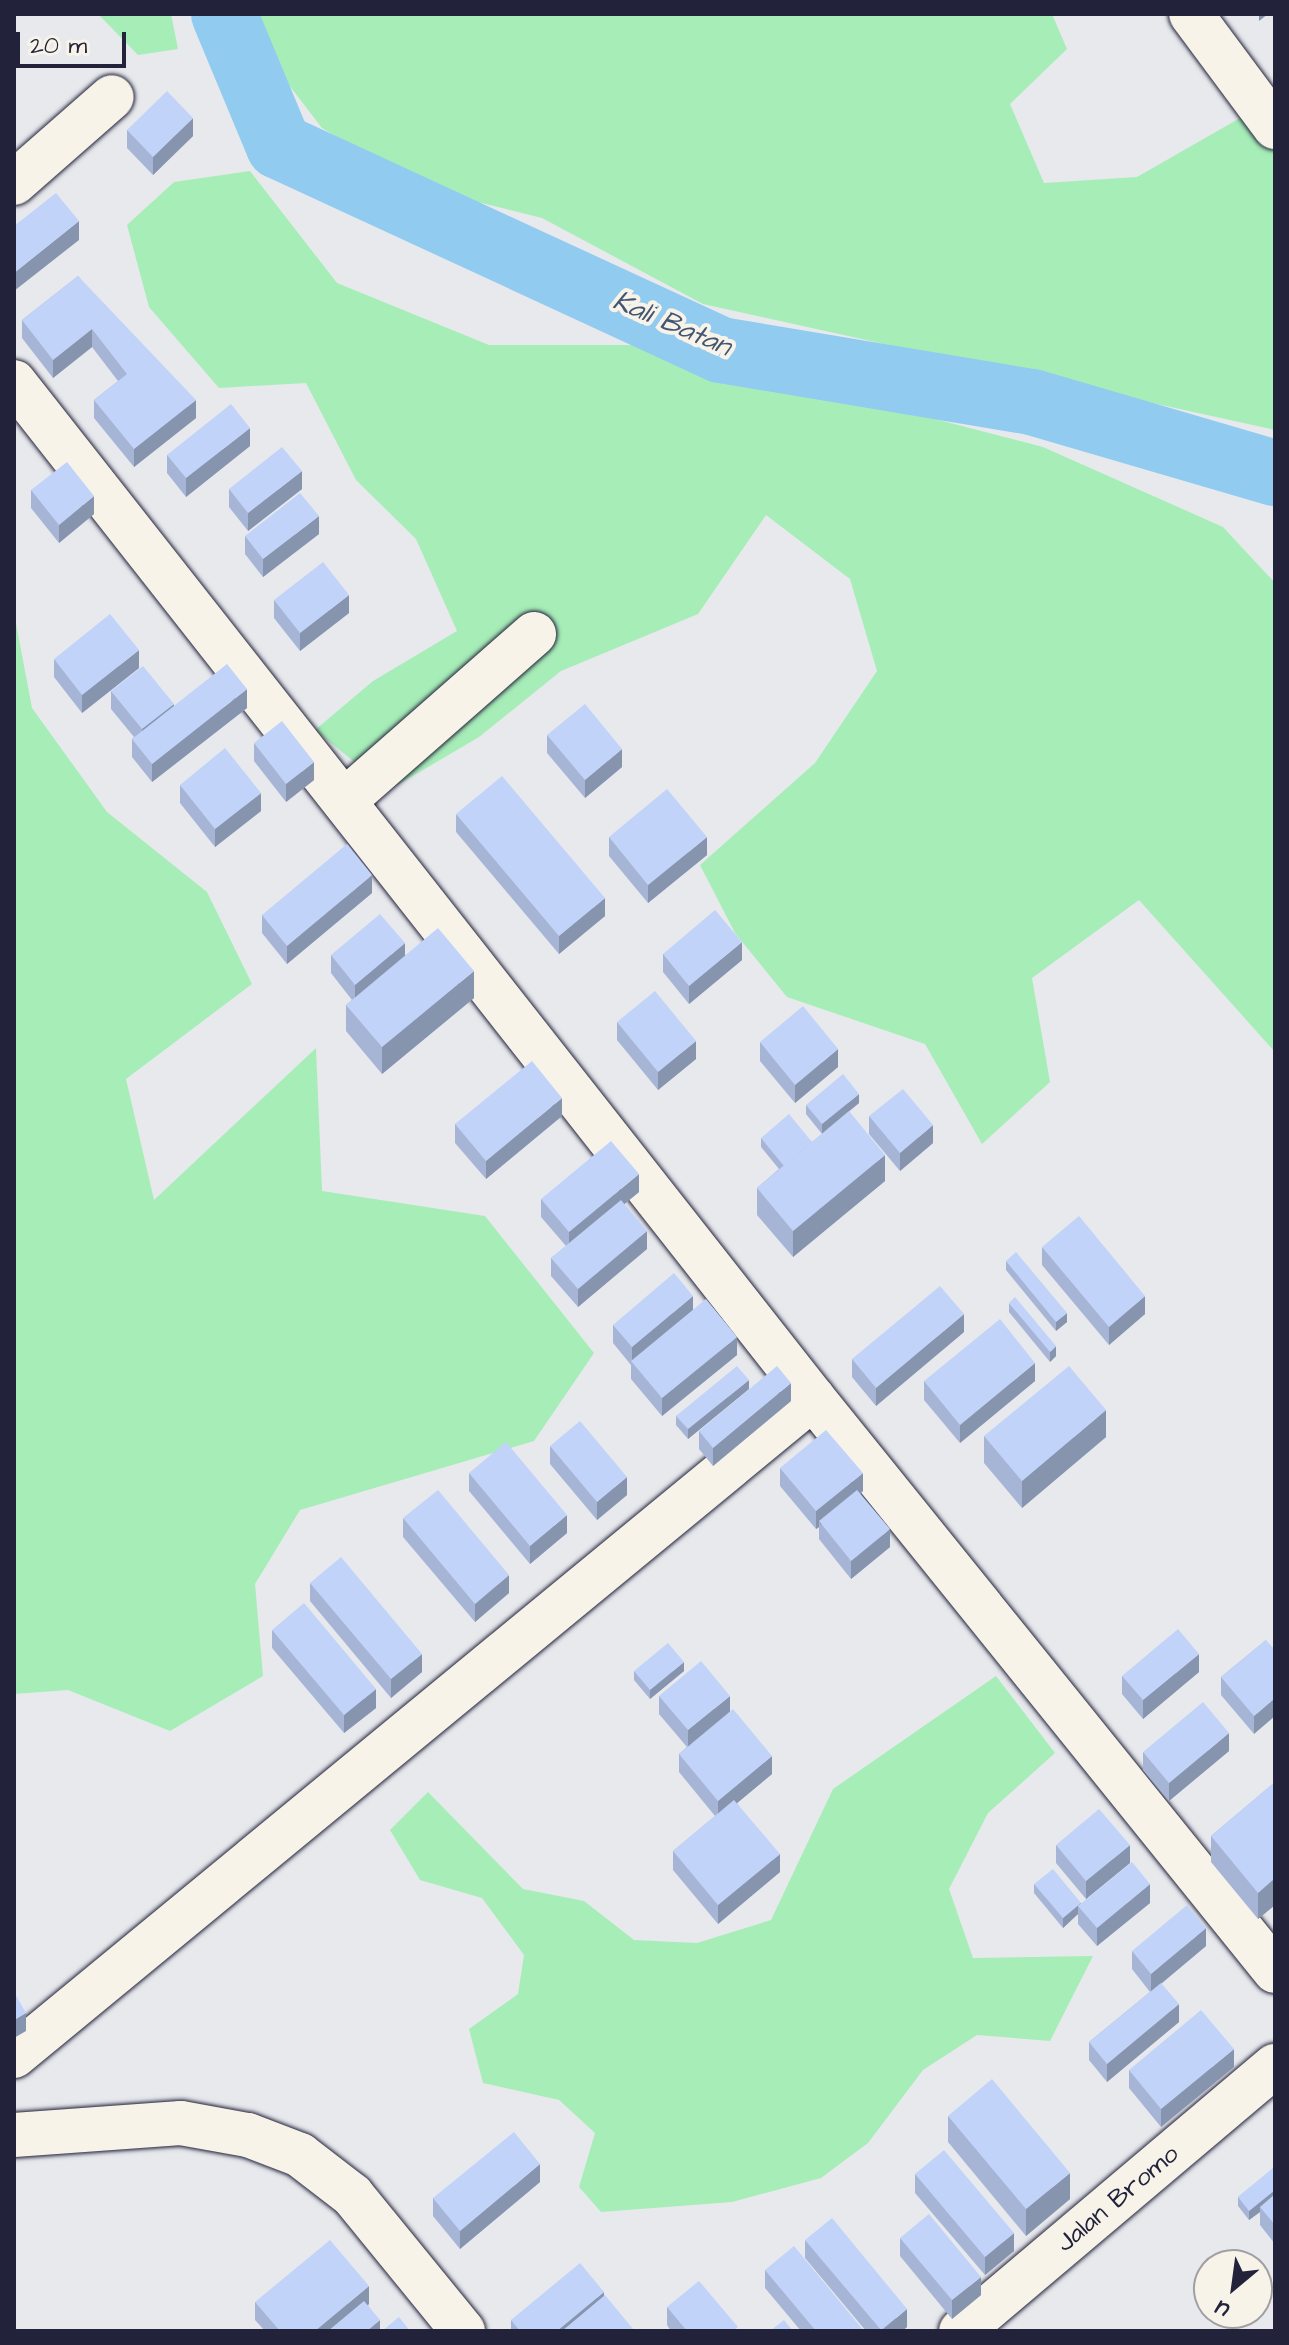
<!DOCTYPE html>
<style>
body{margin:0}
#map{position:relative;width:1289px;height:2345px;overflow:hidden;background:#e7e9ed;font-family:"Architects Daughter",sans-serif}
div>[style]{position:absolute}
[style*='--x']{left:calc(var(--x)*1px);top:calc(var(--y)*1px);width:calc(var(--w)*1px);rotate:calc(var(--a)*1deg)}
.green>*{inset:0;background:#a7edb8}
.river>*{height:66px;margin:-33px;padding:0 33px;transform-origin:33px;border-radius:33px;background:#91cbf0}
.roads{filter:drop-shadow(0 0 2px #22223b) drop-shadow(0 0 2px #22223b)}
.minor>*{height:44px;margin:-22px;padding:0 22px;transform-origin:22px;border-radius:22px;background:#f7f3e8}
.wall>*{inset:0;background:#a6b5d6}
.shaded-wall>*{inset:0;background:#8794ae}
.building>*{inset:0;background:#c1d3f9}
span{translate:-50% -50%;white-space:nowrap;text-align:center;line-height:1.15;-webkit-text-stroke:8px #f7f3e8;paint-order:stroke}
.street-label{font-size:26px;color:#22223b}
.water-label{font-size:28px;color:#435571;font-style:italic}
.frame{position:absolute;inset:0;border:16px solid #22223b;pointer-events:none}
.north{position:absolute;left:1193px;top:2249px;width:80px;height:80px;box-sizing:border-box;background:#f7f3e8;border:2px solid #a29fa3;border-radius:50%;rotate:209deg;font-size:22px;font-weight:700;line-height:32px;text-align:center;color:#22223b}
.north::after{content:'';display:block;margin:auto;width:28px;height:36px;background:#22223b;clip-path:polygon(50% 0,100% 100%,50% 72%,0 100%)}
.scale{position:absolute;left:16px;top:32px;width:110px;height:36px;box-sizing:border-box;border:4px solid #22223b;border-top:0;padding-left:10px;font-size:24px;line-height:28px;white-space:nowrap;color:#22223b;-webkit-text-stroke:6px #f7f3e8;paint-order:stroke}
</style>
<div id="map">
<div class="green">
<i style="clip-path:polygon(98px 14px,171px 14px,178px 49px,138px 55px)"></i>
<i style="clip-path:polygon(251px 14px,1052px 14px,1067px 49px,1010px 104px,1044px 183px,1137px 177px,1275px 98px,1275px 430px,703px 304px,542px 218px,417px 187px,322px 128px,262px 50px)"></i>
<i style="clip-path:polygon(250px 171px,337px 283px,489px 345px,649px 345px,1043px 447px,1223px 527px,1275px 583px,1275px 1052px,1139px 900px,1032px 978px,1050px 1082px,982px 1144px,925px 1044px,787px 997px,735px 933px,700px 865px,815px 763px,877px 671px,850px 579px,766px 515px,698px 614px,561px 671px,479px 737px,389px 790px,315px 730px,373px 681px,457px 631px,416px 539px,356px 480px,306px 383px,219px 388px,149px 307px,127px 225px,174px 182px)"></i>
<i style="clip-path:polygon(14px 613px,32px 708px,107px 812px,207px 892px,252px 984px,126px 1079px,154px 1200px,316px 1048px,322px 1191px,485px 1216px,594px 1353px,534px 1441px,300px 1510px,255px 1584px,263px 1676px,170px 1731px,68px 1690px,14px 1694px)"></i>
<i style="clip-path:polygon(996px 1676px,1055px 1753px,988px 1813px,949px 1889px,973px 1958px,1093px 1956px,1050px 2041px,977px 2035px,923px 2070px,868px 2143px,821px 2178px,732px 2202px,601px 2212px,579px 2187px,595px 2133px,559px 2100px,483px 2083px,469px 2029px,518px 1994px,524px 1955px,482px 1898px,420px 1880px,390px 1830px,428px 1792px,523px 1889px,584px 1901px,634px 1940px,697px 1943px,771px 1920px,833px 1789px)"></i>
</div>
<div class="river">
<i style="--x:224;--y:14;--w:143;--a:67.4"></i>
<i style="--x:279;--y:146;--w:487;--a:24.8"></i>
<i style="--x:721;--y:350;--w:315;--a:9.5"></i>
<i style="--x:1032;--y:402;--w:253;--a:16.3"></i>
</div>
<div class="roads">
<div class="minor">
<i style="--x:1191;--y:14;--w:141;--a:53.4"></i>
<i style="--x:14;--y:183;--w:130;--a:-41.3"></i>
<i style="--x:14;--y:382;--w:1293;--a:51.82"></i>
<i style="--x:813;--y:1398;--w:736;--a:51.12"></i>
<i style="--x:344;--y:801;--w:253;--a:-41.3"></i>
<i style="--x:14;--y:2056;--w:1035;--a:-39.47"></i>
<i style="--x:14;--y:2135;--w:167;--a:-4.1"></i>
<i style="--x:181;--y:2123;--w:68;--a:10.2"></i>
<i style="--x:248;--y:2135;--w:56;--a:21"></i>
<i style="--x:300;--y:2155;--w:66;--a:37.6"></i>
<i style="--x:352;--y:2195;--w:176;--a:50.8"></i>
<i style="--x:961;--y:2331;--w:411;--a:-40.2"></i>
</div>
</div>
<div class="wall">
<i style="clip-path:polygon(127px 130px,193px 136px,153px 175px,127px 148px)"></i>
<i style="clip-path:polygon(78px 276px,196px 418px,134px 467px,94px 418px,94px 400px,118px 381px,92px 347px,53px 378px,22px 338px,22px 320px)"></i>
<i style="clip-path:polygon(250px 446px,186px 497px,167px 473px,167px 455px)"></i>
<i style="clip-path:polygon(229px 489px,302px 489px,248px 531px,229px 507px)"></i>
<i style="clip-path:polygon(31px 490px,94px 514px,59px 543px,31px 508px)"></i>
<i style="clip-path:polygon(319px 534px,263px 577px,245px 554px,245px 536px)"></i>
<i style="clip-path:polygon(274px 600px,349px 613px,300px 651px,274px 618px)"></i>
<i style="clip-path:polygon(54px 659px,139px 668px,82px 713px,54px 677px)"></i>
<i style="clip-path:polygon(111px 691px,174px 706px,247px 708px,152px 782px,132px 757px,132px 739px,134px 737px,111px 709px)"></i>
<i style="clip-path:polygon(547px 735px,622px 767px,585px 798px,547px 753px)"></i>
<i style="clip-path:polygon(254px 743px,314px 780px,286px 802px,254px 761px)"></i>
<i style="clip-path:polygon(180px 785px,261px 811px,215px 847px,180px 803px)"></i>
<i style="clip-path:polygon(456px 814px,605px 916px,559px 954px,456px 832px)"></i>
<i style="clip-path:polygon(609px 837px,707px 855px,648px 903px,609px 856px)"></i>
<i style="clip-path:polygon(372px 893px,287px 964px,262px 933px,262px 915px)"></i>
<i style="clip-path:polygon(663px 954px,742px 960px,689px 1004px,663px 972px)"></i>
<i style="clip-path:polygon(331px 955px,405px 955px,474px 998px,382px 1074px,346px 1031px,346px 1005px,352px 1000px,331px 973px)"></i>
<i style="clip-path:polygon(617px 1022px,696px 1059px,658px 1090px,617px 1040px)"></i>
<i style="clip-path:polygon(760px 1042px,838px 1067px,795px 1103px,760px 1061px)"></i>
<i style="clip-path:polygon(859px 1103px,849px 1111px,885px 1181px,793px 1257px,757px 1215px,757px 1188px,779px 1169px,761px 1147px,761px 1138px,812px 1142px,822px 1134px,806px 1114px,806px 1105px)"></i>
<i style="clip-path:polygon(562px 1116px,486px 1179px,455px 1143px,455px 1124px)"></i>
<i style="clip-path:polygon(869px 1116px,933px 1143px,900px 1171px,869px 1134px)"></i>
<i style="clip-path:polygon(639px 1192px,624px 1204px,647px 1249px,578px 1307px,551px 1276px,551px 1258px,566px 1246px,541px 1217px,541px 1199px)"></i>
<i style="clip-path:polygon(1042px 1247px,1145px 1314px,1109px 1345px,1042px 1265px)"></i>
<i style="clip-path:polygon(1006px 1261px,1067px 1322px,1056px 1331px,1006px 1270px)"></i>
<i style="clip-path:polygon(1009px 1303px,1056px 1356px,1050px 1362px,1009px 1312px)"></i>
<i style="clip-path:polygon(693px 1309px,737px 1355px,662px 1416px,631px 1379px,631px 1365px,613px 1343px,613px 1325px)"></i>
<i style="clip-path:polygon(964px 1332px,876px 1406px,852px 1377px,852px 1359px)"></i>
<i style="clip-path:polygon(924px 1381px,1035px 1381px,960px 1443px,924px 1400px)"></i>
<i style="clip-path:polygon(749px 1389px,688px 1439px,676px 1425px,676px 1416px)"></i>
<i style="clip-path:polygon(791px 1401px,713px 1466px,699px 1449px,699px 1431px)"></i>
<i style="clip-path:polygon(984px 1436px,1106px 1437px,1022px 1508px,984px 1463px)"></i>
<i style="clip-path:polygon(550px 1446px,627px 1495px,597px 1520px,550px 1464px)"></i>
<i style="clip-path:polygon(780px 1468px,863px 1491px,860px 1494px,890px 1547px,851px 1579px,819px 1539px,819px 1527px,816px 1529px,780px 1486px)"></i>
<i style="clip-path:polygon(469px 1473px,567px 1533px,530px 1564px,469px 1491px)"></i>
<i style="clip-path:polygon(403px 1518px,509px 1593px,475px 1622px,403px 1537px)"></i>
<i style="clip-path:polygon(310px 1583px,422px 1672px,391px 1698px,310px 1601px)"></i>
<i style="clip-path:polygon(272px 1630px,376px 1708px,344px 1733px,272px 1648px)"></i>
<i style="clip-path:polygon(1266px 1640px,1254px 1734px,1221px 1695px,1221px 1677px)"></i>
<i style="clip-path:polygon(634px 1671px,684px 1671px,650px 1699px,634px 1680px)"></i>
<i style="clip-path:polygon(1199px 1672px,1143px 1719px,1122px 1694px,1122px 1676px)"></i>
<i style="clip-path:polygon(659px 1696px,730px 1712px,772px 1774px,737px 1803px,780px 1872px,718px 1924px,673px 1870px,673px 1851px,715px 1816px,679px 1772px,679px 1754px,687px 1747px,659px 1714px)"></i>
<i style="clip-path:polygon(1229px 1751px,1169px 1801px,1143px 1770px,1143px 1752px)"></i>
<i style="clip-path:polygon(1275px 1782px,1275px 1905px,1258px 1919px,1211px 1862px,1211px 1836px)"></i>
<i style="clip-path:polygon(1056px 1845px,1130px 1863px,1086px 1899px,1056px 1863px)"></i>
<i style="clip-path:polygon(1034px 1884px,1081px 1903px,1150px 1903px,1097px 1946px,1078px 1924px,1078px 1914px,1063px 1928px,1034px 1893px)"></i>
<i style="clip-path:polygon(1206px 1946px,1161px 1984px,1179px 2022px,1107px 2082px,1089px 2060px,1089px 2042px,1150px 1992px,1132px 1969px,1132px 1951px)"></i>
<i style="clip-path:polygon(1234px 2067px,1161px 2127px,1129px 2088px,1129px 2070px)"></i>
<i style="clip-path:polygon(948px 2116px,1070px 2199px,1026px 2236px,948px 2142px)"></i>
<i style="clip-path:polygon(1275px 2168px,1275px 2244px,1260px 2225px,1260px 2212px,1249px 2220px,1238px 2206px,1238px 2197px)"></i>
<i style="clip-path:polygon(915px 2174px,1014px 2251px,985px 2275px,915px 2193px)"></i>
<i style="clip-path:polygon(540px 2182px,460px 2249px,433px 2216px,433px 2198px)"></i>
<i style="clip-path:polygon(900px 2238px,981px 2295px,952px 2319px,900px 2256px)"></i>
<i style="clip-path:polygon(805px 2240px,907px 2327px,902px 2331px,866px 2331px,805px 2258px)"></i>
<i style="clip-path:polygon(765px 2270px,864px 2331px,801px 2331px,765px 2288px)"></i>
<i style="clip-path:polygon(604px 2296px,633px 2331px,511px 2331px,511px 2320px)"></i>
<i style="clip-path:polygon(255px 2302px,369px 2304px,368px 2305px,380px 2331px,265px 2331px,255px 2320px)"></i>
<i style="clip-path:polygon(667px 2307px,738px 2331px,671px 2331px,667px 2325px)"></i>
</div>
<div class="shaded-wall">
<i style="clip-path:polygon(1259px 14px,1268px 14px,1259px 21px)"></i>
<i style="clip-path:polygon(193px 118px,193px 136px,153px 175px,153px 157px)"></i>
<i style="clip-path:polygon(79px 221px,79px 240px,14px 291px,14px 273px)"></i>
<i style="clip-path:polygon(92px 329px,92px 347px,53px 378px,53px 360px)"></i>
<i style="clip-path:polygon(196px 400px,196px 418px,134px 467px,134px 449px)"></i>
<i style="clip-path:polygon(250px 428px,250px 446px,186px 497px,186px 478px)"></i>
<i style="clip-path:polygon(302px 471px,302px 489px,248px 531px,248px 513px)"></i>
<i style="clip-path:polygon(94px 496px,94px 514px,59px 543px,59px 525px)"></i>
<i style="clip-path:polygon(319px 516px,319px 534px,263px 577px,263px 559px)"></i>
<i style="clip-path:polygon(349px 595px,349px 613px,300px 651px,300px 633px)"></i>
<i style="clip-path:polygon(139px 650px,139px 668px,82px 713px,82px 695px)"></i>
<i style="clip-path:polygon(247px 689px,247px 708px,152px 782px,152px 764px)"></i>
<i style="clip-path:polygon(174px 704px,174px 722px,142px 747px,142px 729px)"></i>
<i style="clip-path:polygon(622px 749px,622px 767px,585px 798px,585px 780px)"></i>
<i style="clip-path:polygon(314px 762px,314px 780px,286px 802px,286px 784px)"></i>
<i style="clip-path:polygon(261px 793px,261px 811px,215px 847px,215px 829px)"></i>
<i style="clip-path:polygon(707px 837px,707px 855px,648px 903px,648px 885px)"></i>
<i style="clip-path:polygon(372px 875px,372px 893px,287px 964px,287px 946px)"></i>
<i style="clip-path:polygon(605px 898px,605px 916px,559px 954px,559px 936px)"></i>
<i style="clip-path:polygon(742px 942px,742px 960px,689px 1004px,689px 986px)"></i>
<i style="clip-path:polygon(405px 943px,405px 962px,355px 1003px,355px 985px)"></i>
<i style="clip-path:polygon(474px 971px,474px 998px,382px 1074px,382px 1047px)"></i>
<i style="clip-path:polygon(696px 1041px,696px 1059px,658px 1090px,658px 1072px)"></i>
<i style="clip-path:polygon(838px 1049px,838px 1067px,795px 1103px,795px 1085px)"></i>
<i style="clip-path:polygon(859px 1094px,859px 1103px,822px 1134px,822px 1124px)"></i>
<i style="clip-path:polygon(562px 1098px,562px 1116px,486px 1179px,486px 1161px)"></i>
<i style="clip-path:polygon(933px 1125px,933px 1143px,900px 1171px,900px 1153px)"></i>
<i style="clip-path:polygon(885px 1155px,885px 1181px,793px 1257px,793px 1231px)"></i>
<i style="clip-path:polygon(639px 1174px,639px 1192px,569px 1250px,569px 1232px)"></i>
<i style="clip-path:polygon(647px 1231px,647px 1249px,578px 1307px,578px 1289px)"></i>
<i style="clip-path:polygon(693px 1296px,693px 1315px,632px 1362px,632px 1347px)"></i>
<i style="clip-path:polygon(1145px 1296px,1145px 1314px,1109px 1345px,1109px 1327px)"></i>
<i style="clip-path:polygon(1067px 1313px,1067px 1322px,1056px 1331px,1056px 1322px)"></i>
<i style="clip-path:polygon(964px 1314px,964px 1332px,876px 1406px,876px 1388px)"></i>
<i style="clip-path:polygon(737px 1337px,737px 1355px,662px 1416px,662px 1398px)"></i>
<i style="clip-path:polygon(1056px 1346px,1056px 1356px,1050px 1362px,1050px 1352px)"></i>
<i style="clip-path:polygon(1035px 1363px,1035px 1381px,960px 1443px,960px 1425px)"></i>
<i style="clip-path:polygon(749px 1380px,749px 1389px,688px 1439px,688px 1429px)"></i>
<i style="clip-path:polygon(791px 1383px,791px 1401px,713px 1466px,713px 1448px)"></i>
<i style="clip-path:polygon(1106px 1410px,1106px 1437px,1022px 1508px,1022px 1481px)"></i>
<i style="clip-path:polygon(863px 1473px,863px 1491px,821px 1525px,819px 1521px,819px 1527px,816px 1529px,816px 1511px)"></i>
<i style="clip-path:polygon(627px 1477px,627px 1495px,597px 1520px,597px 1502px)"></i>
<i style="clip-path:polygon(567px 1515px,567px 1533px,530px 1564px,530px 1546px)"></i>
<i style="clip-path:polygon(890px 1529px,890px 1547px,851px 1579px,851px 1561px)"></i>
<i style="clip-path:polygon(509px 1575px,509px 1593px,475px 1622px,475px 1604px)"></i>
<i style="clip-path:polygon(422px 1654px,422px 1672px,391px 1698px,391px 1679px)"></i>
<i style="clip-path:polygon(1199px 1654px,1199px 1672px,1143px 1719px,1143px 1700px)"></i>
<i style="clip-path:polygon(684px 1662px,684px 1671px,650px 1699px,650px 1690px)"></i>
<i style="clip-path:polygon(376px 1689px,376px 1708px,344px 1733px,344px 1715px)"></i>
<i style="clip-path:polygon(730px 1696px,730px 1714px,688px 1748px,688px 1730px)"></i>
<i style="clip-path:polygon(1275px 1698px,1275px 1716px,1254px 1734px,1254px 1716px)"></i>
<i style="clip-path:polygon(1229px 1733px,1229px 1751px,1169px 1801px,1169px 1783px)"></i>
<i style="clip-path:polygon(772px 1756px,772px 1774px,718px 1819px,718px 1801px)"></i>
<i style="clip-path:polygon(1130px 1845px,1130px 1863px,1086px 1899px,1086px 1881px)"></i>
<i style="clip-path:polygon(780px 1854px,780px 1872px,718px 1924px,718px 1905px)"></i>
<i style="clip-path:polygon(1275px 1878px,1275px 1905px,1258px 1919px,1258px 1893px)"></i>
<i style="clip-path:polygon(1150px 1884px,1150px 1903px,1097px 1946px,1097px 1928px)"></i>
<i style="clip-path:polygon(1081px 1903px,1078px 1906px,1078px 1914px,1063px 1928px,1063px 1918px)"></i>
<i style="clip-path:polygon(1206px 1928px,1206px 1946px,1151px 1992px,1151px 1974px)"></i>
<i style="clip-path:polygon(1179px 2004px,1179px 2022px,1107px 2082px,1107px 2064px)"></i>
<i style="clip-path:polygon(26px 2013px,26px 2031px,14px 2038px,14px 2020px)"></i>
<i style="clip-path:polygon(1234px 2049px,1234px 2067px,1161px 2127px,1161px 2109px)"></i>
<i style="clip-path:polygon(540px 2164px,540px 2182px,460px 2249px,460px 2231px)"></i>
<i style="clip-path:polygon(1070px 2173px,1070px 2199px,1026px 2236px,1026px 2209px)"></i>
<i style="clip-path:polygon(1275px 2190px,1275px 2199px,1260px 2207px,1260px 2212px,1249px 2220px,1249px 2211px)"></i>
<i style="clip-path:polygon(1014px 2233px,1014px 2251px,985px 2275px,985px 2257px)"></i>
<i style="clip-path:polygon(981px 2277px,981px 2295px,952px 2319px,952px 2300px)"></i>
<i style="clip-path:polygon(369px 2286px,369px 2304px,337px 2331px,315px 2331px)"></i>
<i style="clip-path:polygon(604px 2292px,604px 2310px,579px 2331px,557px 2331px)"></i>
<i style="clip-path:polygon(907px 2309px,907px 2327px,902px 2331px,881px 2331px)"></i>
<i style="clip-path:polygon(380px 2320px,380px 2331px,367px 2331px)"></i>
</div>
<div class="building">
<i style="clip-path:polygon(167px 91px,193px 118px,153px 157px,127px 130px)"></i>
<i style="clip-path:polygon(56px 193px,79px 221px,14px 273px,14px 226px)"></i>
<i style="clip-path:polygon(78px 276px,196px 400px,134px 449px,94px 400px,127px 374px,92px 329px,53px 360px,22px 320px)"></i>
<i style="clip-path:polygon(231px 404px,250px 428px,186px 478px,167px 455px)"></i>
<i style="clip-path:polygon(282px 447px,302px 471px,248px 513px,229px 489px)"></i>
<i style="clip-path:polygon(67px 462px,94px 496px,59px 525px,31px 490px)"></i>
<i style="clip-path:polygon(300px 493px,319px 516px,263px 559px,245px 536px)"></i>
<i style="clip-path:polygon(323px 562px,349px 595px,300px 633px,274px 600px)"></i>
<i style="clip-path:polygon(110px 614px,139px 650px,82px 695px,54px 659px)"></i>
<i style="clip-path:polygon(227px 664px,247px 689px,152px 764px,132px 739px)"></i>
<i style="clip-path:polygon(143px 666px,174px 704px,142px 729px,111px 691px)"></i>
<i style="clip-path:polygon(585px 704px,622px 749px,585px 780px,547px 735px)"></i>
<i style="clip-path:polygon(282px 721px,314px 762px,286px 784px,254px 743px)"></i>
<i style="clip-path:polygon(225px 748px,261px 793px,215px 829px,180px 785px)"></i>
<i style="clip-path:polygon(502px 776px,605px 898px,559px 936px,456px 814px)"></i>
<i style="clip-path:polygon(667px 789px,707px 837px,648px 885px,609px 837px)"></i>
<i style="clip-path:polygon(347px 844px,372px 875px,287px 946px,262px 915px)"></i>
<i style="clip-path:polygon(715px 910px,742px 942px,689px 986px,663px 954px)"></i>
<i style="clip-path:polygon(380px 914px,405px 943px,355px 985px,331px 955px)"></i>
<i style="clip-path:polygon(438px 928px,474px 971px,382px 1047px,346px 1005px)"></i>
<i style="clip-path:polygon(655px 991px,696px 1041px,658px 1072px,617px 1022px)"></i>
<i style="clip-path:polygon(803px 1006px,838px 1049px,795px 1085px,760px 1042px)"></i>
<i style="clip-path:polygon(532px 1061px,562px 1098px,486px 1161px,455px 1124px)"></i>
<i style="clip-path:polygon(843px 1074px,859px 1094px,822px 1124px,806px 1105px)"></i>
<i style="clip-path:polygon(903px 1089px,933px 1125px,900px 1153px,869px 1116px)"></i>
<i style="clip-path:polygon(849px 1111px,885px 1155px,793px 1231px,757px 1188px)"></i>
<i style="clip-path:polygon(789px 1114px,812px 1142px,784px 1166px,761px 1138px)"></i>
<i style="clip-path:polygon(611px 1141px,639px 1174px,569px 1232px,541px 1199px)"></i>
<i style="clip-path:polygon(621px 1200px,647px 1231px,578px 1289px,551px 1258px)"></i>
<i style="clip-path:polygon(1079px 1216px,1145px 1296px,1109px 1327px,1042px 1247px)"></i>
<i style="clip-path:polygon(1016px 1252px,1067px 1313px,1056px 1322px,1006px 1261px)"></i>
<i style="clip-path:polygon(674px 1273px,693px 1296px,632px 1347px,613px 1325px)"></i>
<i style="clip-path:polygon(940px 1286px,964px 1314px,876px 1388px,852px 1359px)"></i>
<i style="clip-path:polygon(1015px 1297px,1056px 1346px,1050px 1352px,1009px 1303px)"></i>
<i style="clip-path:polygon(706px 1299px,737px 1337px,662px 1398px,631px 1361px)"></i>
<i style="clip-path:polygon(1000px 1319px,1035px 1363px,960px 1425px,924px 1381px)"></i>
<i style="clip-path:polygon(737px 1366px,749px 1380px,688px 1429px,676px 1416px)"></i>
<i style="clip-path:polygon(777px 1366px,791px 1383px,713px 1448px,699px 1431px)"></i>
<i style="clip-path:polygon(1069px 1366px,1106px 1410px,1022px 1481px,984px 1436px)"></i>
<i style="clip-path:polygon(580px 1421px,627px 1477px,597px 1502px,550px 1446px)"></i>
<i style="clip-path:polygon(826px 1430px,863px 1473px,816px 1511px,780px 1468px)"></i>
<i style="clip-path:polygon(506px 1442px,567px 1515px,530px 1546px,469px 1473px)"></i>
<i style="clip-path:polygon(438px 1490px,509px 1575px,475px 1604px,403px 1518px)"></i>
<i style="clip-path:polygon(857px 1490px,890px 1529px,851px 1561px,819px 1521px)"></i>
<i style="clip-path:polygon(341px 1557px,422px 1654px,391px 1679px,310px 1583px)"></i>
<i style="clip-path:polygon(304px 1603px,376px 1689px,344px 1715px,272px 1630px)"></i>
<i style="clip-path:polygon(1178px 1629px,1199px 1654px,1143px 1700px,1122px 1676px)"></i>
<i style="clip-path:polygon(1266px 1640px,1275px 1650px,1275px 1698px,1254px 1716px,1221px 1677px)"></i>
<i style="clip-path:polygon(668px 1643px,684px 1662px,650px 1690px,634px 1671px)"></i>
<i style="clip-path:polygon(701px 1661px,730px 1696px,688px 1730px,659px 1696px)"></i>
<i style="clip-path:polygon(1203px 1702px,1229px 1733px,1169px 1783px,1143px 1752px)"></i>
<i style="clip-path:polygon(733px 1709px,772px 1756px,718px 1801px,679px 1754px)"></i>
<i style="clip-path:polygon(1275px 1782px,1275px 1878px,1258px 1893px,1211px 1836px)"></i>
<i style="clip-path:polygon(734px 1800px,780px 1854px,718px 1905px,673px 1851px)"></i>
<i style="clip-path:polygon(1099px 1809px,1130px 1845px,1086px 1881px,1056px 1845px)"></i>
<i style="clip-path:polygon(1132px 1862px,1150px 1884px,1097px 1928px,1078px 1906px)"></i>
<i style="clip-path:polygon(1053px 1869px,1081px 1903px,1063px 1918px,1034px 1884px)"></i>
<i style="clip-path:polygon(1187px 1905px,1206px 1928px,1151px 1974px,1132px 1951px)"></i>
<i style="clip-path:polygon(1161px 1983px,1179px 2004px,1107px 2064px,1089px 2042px)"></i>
<i style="clip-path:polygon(14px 1992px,26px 2013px,14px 2020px)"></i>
<i style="clip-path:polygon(1201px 2010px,1234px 2049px,1161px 2109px,1129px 2070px)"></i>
<i style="clip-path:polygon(992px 2079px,1070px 2173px,1026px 2209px,948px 2116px)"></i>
<i style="clip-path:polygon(514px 2132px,540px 2164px,460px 2231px,433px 2198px)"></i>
<i style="clip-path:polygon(944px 2150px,1014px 2233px,985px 2257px,915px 2174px)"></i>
<i style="clip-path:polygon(1274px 2167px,1275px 2190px,1249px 2211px,1238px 2197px)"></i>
<i style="clip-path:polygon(1275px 2194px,1275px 2225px,1260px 2207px)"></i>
<i style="clip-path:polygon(929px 2214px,981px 2277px,952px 2300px,900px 2238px)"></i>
<i style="clip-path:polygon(832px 2218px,907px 2309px,881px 2330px,805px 2240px)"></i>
<i style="clip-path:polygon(330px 2240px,369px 2286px,315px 2331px,280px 2331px,255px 2302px)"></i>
<i style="clip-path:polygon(794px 2246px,864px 2331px,816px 2331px,765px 2270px)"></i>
<i style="clip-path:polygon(580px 2263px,604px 2292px,557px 2331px,520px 2331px,511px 2320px)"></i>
<i style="clip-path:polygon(699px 2281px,738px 2327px,733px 2331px,687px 2331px,667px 2307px)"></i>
<i style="clip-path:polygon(605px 2295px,633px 2329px,631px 2331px,562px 2331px)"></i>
<i style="clip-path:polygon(364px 2301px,380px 2320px,367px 2331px,328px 2331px)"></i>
<i style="clip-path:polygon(399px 2317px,410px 2331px,382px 2331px)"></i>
<i style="clip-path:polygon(784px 2320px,793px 2331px,770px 2331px)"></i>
</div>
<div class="street-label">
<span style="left:1118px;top:2199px;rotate:-40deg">Jalan Bromo</span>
</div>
<div class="water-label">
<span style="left:672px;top:324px;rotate:23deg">Kali Batan</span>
</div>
<div class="frame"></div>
<div class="north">U</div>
<div class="scale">20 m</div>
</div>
